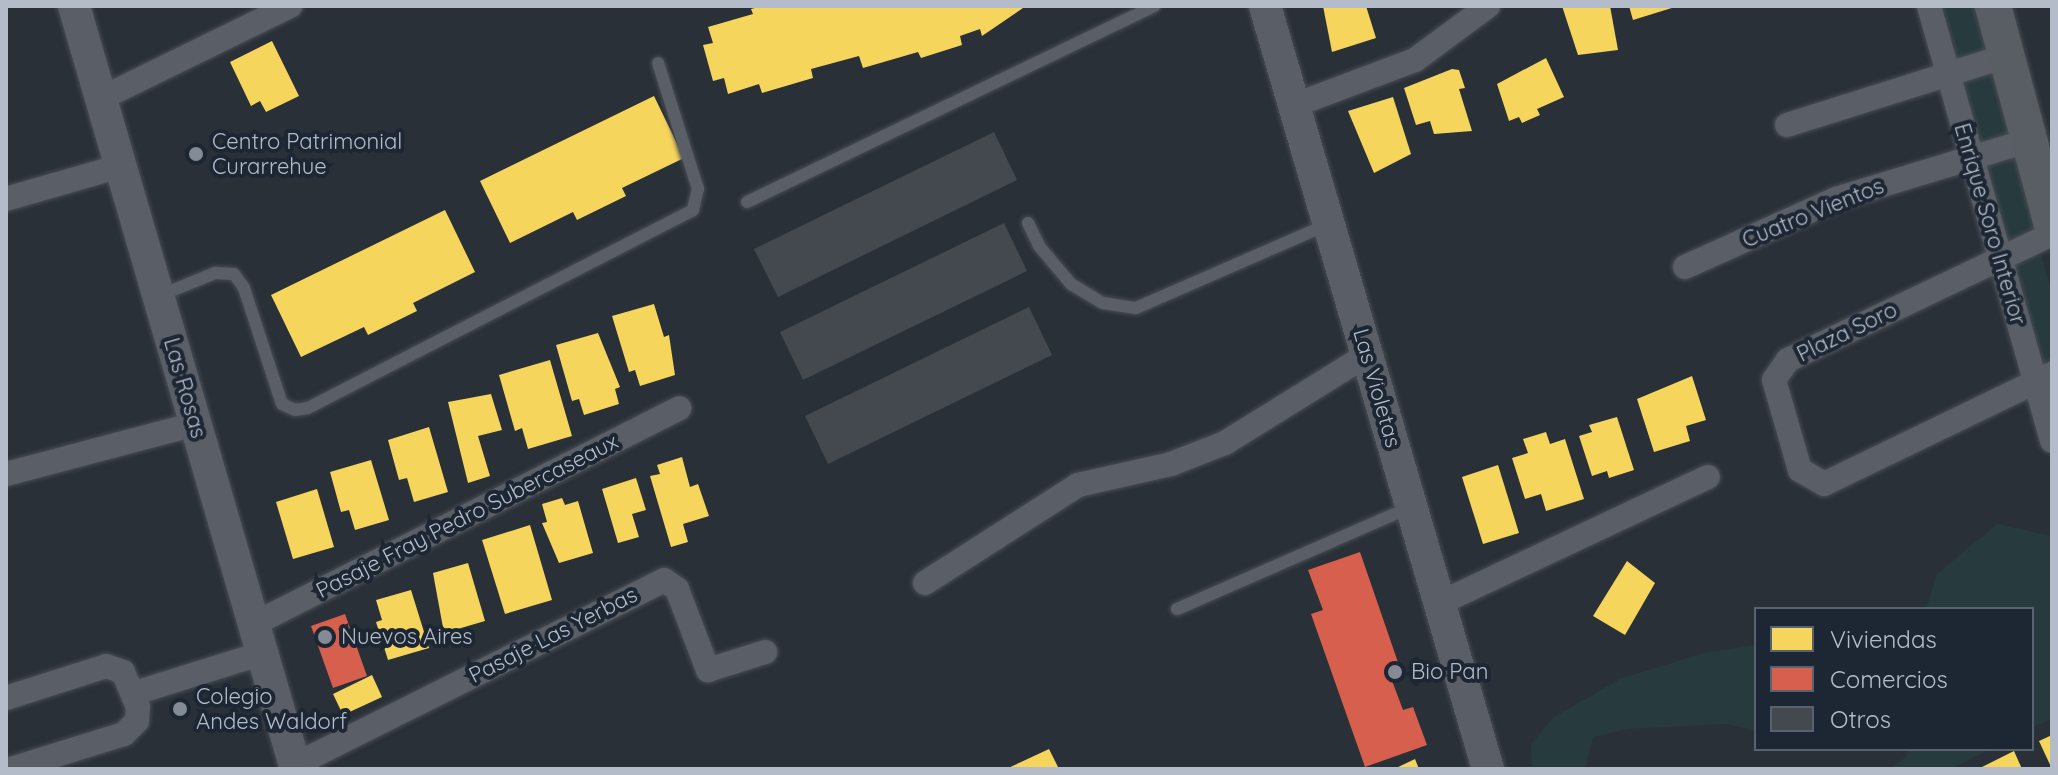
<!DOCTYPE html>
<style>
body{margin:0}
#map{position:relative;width:2058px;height:775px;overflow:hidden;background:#2a3038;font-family:Quicksand,sans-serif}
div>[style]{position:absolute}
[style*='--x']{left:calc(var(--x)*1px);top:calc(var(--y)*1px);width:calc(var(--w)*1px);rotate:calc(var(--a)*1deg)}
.green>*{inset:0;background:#273a3e}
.homes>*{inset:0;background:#f6d55c}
.shops>*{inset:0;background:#d6604d}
.building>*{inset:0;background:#444950}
.roads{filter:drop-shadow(0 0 2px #484c53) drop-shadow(0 0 2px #484c53)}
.service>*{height:12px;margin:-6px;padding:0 6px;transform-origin:6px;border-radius:6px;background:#5a5e66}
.minor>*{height:24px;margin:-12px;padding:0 12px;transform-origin:12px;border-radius:12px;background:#5a5e66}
.tertiary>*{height:32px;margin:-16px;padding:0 16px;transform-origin:16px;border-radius:16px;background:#5a5e66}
.secondary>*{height:36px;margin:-18px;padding:0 18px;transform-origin:18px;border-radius:18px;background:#595d64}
.dots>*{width:22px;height:22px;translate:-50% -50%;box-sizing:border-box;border:4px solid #1d2633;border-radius:50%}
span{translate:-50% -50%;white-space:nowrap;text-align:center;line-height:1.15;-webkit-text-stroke:8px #1d2633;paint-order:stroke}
.poi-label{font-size:22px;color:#b4bcc9}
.left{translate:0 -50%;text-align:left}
.street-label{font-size:22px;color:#b4bcc9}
.frame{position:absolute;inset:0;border:8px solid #b4bcc9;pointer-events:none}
.legend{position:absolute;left:1754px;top:607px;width:280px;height:144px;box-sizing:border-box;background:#1d2633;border:2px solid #59626f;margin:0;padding:10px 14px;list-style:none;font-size:24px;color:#b4bcc9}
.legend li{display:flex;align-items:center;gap:16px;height:40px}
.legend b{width:40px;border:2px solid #59626f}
</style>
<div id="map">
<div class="green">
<i style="clip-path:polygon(1942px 6px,1974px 6px,2052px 294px,2052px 363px,2038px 369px)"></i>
<i style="clip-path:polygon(1997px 524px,2052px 536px,2052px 718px,2032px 728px,2032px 609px,1926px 609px,1937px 574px)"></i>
<i style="clip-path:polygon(1756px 645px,1756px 730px,1726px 724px,1627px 729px,1593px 737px,1585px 769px,1532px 769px,1531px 744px,1554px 717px,1622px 678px,1708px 652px)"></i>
<i style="clip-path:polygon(1908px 749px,1990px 749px,1950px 769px,1889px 769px,1906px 757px)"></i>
</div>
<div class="homes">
<i style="clip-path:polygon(762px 6px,1022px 6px,1023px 8px,982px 36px,980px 29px,960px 36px,962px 45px,921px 58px,918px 52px,863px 68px,859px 56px,811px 69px,813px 78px,762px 93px,759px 84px,728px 94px,724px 78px,713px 81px,703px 45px,713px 43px,708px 27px,753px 14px,751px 9px)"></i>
<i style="clip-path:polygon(1323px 6px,1366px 6px,1376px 38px,1332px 52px)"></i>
<i style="clip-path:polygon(1562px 6px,1610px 6px,1618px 50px,1578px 55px)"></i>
<i style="clip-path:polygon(1629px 6px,1675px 6px,1675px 7px,1633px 20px)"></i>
<i style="clip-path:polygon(272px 41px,299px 96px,266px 112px,260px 101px,251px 106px,230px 62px)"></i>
<i style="clip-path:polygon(1546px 58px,1564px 97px,1537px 109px,1540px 115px,1522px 123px,1519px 117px,1509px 121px,1497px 84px)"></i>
<i style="clip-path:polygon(1452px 69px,1459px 70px,1465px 88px,1459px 89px,1472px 131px,1434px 134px,1430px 121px,1416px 125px,1404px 88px)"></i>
<i style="clip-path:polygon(654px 96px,684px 158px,622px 188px,626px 196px,577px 220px,573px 212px,510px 243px,480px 181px)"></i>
<i style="clip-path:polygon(1393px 97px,1411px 154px,1374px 173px,1348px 111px)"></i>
<i style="clip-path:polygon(445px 210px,475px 272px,413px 303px,417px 311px,368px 335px,364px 327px,301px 357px,271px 295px)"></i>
<i style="clip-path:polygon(654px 304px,664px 337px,669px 335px,675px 375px,640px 386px,635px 370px,629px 372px,612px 316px)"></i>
<i style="clip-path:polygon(598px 333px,620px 387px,615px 389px,619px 404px,584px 415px,579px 399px,572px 401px,556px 345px)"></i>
<i style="clip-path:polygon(550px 360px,572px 436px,528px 449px,522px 428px,515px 431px,499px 375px)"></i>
<i style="clip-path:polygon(1692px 376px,1706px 420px,1686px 426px,1690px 441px,1654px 452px,1637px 399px)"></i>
<i style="clip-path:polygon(491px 394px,502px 430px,478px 436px,490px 476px,468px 483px,448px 402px)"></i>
<i style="clip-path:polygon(1617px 417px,1634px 470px,1609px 478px,1607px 471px,1592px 476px,1579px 436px,1592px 432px,1589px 425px)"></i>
<i style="clip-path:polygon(429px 427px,448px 492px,414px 502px,407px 478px,399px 480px,388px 440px)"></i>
<i style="clip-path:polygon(1546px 432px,1550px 444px,1565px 439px,1584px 499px,1546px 511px,1541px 494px,1525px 499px,1512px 458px,1528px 453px,1523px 439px)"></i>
<i style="clip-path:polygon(682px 457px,690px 487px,698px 484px,709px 516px,683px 524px,688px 542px,671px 547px,650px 476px,660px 474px,657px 465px)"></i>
<i style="clip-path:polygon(371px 460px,389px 520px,355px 530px,349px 510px,341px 512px,330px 472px)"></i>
<i style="clip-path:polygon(1498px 465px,1519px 533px,1483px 544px,1462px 477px)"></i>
<i style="clip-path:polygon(636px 478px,646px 510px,632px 514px,639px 537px,618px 543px,602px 489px)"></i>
<i style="clip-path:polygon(317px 489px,334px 547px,293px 559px,276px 502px)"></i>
<i style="clip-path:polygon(562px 498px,565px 505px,578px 501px,593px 553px,559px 563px,542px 523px,547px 522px,542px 504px)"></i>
<i style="clip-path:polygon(530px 525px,552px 600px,505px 614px,482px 540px)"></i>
<i style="clip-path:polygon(1627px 561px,1655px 583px,1625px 635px,1593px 616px)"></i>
<i style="clip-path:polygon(468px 563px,485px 621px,444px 633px,433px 573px)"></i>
<i style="clip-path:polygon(411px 590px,429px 648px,388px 660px,376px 622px,382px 620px,376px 600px)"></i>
<i style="clip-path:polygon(372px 675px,382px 697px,343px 715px,333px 694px)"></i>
<i style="clip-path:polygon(2052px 735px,2052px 769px,2039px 741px)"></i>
<i style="clip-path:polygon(1049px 749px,1059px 769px,1006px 769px)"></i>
<i style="clip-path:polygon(2014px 751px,2022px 769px,1978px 769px)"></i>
<i style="clip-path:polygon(1415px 759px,1419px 769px,1394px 769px)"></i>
</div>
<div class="shops">
<i style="clip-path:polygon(1360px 552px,1402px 674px,1391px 678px,1403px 710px,1413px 707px,1427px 745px,1365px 767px,1311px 614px,1323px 610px,1308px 570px)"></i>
<i style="clip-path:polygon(345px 614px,367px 676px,333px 688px,311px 626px)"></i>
</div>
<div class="building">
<i style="clip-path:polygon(994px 132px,1017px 180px,778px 297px,754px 249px)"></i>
<i style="clip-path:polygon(1004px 223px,1027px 271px,803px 380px,780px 332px)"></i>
<i style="clip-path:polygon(1029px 307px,1052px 355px,828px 464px,805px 416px)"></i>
</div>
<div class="roads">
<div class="service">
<i style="--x:747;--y:202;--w:452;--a:-25.7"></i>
<i style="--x:1028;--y:223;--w:25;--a:64"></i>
<i style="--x:1039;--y:246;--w:50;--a:49.9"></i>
<i style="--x:1071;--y:284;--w:37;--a:31"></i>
<i style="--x:1103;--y:303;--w:33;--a:9"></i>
<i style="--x:1136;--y:308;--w:207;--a:-23.6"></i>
<i style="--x:161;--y:295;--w:58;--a:-22.2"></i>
<i style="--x:215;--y:273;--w:19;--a:3"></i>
<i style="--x:234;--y:274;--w:17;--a:54"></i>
<i style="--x:244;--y:288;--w:122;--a:71.9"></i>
<i style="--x:282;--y:404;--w:14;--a:25"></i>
<i style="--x:295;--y:410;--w:13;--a:-9"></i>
<i style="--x:308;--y:408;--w:433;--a:-27.2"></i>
<i style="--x:693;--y:210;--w:22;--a:-77"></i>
<i style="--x:698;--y:189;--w:132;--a:-107.6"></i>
<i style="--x:1177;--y:609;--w:252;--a:-23.6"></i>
</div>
<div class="minor">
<i style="--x:1929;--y:6;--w:452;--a:74.2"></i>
<i style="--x:100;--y:99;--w:212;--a:-26.1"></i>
<i style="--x:1295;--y:105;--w:128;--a:-20.6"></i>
<i style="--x:1415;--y:60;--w:91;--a:-36.5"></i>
<i style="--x:1787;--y:125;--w:230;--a:-17.5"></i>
<i style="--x:6;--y:199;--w:119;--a:-16.1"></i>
<i style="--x:2052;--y:234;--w:293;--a:154.5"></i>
<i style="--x:1788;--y:360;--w:24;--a:125"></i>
<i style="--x:1774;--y:380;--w:94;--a:73.9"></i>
<i style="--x:1800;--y:470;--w:28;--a:30"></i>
<i style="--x:1824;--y:484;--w:253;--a:-25.8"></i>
<i style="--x:1685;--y:267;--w:166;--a:-24.2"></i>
<i style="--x:1836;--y:199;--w:203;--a:-16.9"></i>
<i style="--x:6;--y:474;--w:196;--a:-14.8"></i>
<i style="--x:925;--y:583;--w:182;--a:-32.6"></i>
<i style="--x:1078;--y:485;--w:95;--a:-12.7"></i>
<i style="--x:1171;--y:464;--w:58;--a:-21.3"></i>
<i style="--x:1225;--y:443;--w:167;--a:-31.8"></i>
<i style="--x:1440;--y:603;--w:296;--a:-25.2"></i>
<i style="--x:254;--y:624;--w:477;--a:-26.9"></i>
<i style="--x:135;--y:693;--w:134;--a:-17.4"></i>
<i style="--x:6;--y:698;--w:105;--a:-17.7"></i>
<i style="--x:106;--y:666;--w:18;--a:19"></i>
<i style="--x:123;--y:672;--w:38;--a:67"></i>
<i style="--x:138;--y:707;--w:14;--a:94"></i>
<i style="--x:137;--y:721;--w:18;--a:135"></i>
<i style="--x:124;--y:734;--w:118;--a:162.8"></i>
<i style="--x:295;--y:765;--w:413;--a:-26.6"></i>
<i style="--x:664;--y:580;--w:16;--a:35"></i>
<i style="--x:677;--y:589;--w:87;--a:69.1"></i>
<i style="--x:708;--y:670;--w:60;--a:-17.5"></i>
</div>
<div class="tertiary">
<i style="--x:74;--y:6;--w:795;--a:73.78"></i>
<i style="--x:1265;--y:6;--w:795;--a:73.71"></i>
</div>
<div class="secondary">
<i style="--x:1993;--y:6;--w:226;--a:74.9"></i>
</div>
</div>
<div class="dots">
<i style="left:196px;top:154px;background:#848b96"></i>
<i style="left:325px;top:637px;background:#848b96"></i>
<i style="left:1395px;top:672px;background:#848b96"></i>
<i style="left:180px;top:709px;background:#848b96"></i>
</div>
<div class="poi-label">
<span class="left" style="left:212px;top:154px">Centro Patrimonial<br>Curarrehue</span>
<span class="left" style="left:341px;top:637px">Nuevos Aires</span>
<span class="left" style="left:1411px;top:672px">Bio Pan</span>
<span class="left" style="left:196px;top:709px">Colegio<br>Andes Waldorf</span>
</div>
<div class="street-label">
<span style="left:1813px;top:213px;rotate:-22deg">Cuatro Vientos</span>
<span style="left:1990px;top:224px;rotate:74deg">Enrique Soro Interior</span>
<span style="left:1847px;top:332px;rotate:-26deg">Plaza Soro</span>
<span style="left:185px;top:388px;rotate:74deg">Las Rosas</span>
<span style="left:1377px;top:388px;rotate:74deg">Las Violetas</span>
<span style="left:467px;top:516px;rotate:-27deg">Pasaje Fray Pedro Subercaseaux</span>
<span style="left:553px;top:635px;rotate:-27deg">Pasaje Las Yerbas</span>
</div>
<div class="frame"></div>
<ul class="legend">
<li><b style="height:22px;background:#f6d55c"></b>Viviendas</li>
<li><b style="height:22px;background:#d6604d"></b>Comercios</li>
<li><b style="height:22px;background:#444950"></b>Otros</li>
</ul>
</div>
